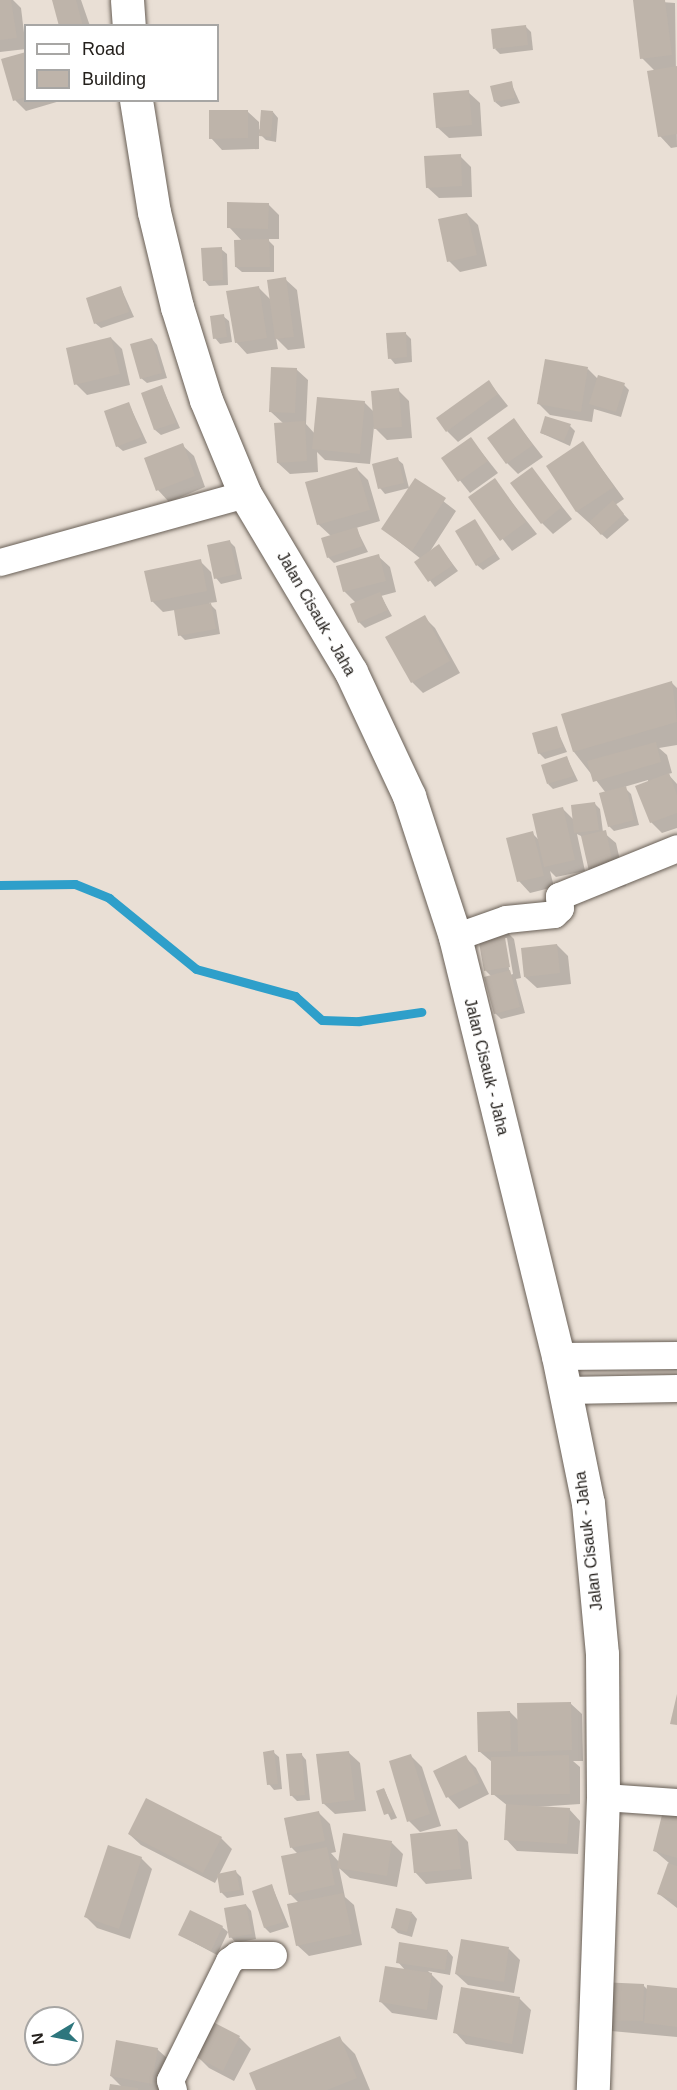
<!DOCTYPE html>
<style>
body{margin:0}
#map{position:relative;width:677px;height:2090px;overflow:hidden;background:#e9dfd5;font-family:Arial,sans-serif}
div>[style]{position:absolute}
[style*='--x']{left:calc(var(--x)*1px);top:calc(var(--y)*1px);width:calc(var(--w)*1px);rotate:calc(var(--a)*1deg)}
.shadow>*{inset:0;background:#0003}
.stream>*{height:9px;margin:-4.5px;padding:0 4.5px;transform-origin:4.5px;border-radius:4.5px;background:#2e9fca}
.building>*{inset:0;background:#beb4aa}
.roads{filter:drop-shadow(0 0 2px #685f56) drop-shadow(0 0 2px #685f56)}
.minor>*{height:27px;margin:-13.5px;padding:0 13.5px;transform-origin:13.5px;border-radius:13.5px;background:#fff}
.primary>*{height:33px;margin:-16.5px;padding:0 16.5px;transform-origin:16.5px;border-radius:16.5px;background:#fff}
span{translate:-50% -50%;white-space:nowrap;text-align:center;line-height:1.15;-webkit-text-stroke:4.5px #fff;paint-order:stroke}
.street-label{font-size:16px;color:#24201c}
.legend{position:absolute;left:24px;top:24px;width:195px;height:78px;box-sizing:border-box;background:#fff;border:2px solid #a7a6a4;margin:0;padding:8px 10px;list-style:none;font-size:18px;color:#24201c}
.legend li{display:flex;align-items:center;gap:12px;height:30px}
.legend b{width:30px;border:2px solid #a7a6a4}
.north{position:absolute;left:24px;top:2006px;width:60px;height:60px;box-sizing:border-box;background:#fff;border:2px solid #a7a6a4;border-radius:50%;rotate:260deg;font-size:16px;font-weight:700;line-height:24px;text-align:center;color:#24201c}
.north::after{content:'';display:block;margin:auto;width:21px;height:27px;background:#2d767d;clip-path:polygon(50% 0,100% 100%,50% 72%,0 100%)}
</style>
<div id="map">
<div class="shadow">
<i style="clip-path:polygon(0 0,13px 0,21px 8px,26px 49px,0 52px)"></i>
<i style="clip-path:polygon(54px 0,81px 0,90px 26px,61px 26px)"></i>
<i style="clip-path:polygon(635px 0,675px 3px,677px 147px,671px 148px,660px 136px,655px 71px,642px 58px)"></i>
<i style="clip-path:polygon(525px 26px,531px 32px,533px 50px,500px 54px,495px 49px)"></i>
<i style="clip-path:polygon(26px 53px,26px 100px,60px 101px,26px 111px,15px 100px)"></i>
<i style="clip-path:polygon(511px 83px,520px 103px,501px 107px,495px 102px)"></i>
<i style="clip-path:polygon(468px 92px,480px 103px,482px 136px,449px 138px,437px 127px)"></i>
<i style="clip-path:polygon(247px 111px,259px 122px,259px 130px,273px 112px,278px 118px,276px 142px,266px 140px,259px 133px,259px 149px,222px 150px,211px 138px)"></i>
<i style="clip-path:polygon(460px 156px,471px 167px,472px 197px,439px 198px,427px 187px)"></i>
<i style="clip-path:polygon(268px 204px,279px 215px,279px 239px,267px 239px,274px 246px,274px 272px,242px 272px,236px 267px,242px 241px,229px 227px)"></i>
<i style="clip-path:polygon(467px 214px,478px 225px,487px 266px,460px 272px,449px 261px)"></i>
<i style="clip-path:polygon(221px 249px,227px 254px,228px 285px,209px 286px,204px 280px)"></i>
<i style="clip-path:polygon(285px 279px,297px 290px,305px 348px,288px 350px,276px 338px,278px 349px,247px 354px,236px 342px,258px 287px,271px 300px)"></i>
<i style="clip-path:polygon(121px 288px,134px 317px,101px 328px,95px 323px)"></i>
<i style="clip-path:polygon(223px 316px,229px 321px,232px 342px,220px 344px,215px 338px)"></i>
<i style="clip-path:polygon(405px 333px,411px 339px,412px 362px,395px 364px,390px 358px)"></i>
<i style="clip-path:polygon(111px 338px,122px 349px,130px 385px,87px 395px,76px 384px)"></i>
<i style="clip-path:polygon(152px 339px,157px 345px,167px 378px,147px 383px,141px 378px)"></i>
<i style="clip-path:polygon(296px 369px,308px 380px,306px 424px,315px 434px,364px 402px,374px 412px,398px 390px,409px 401px,412px 438px,387px 440px,374px 427px,370px 464px,325px 460px,317px 452px,318px 472px,290px 474px,278px 463px,284px 424px,271px 412px)"></i>
<i style="clip-path:polygon(588px 369px,598px 379px,624px 385px,629px 390px,621px 417px,594px 409px,592px 422px,550px 415px,539px 404px)"></i>
<i style="clip-path:polygon(489px 382px,508px 406px,458px 442px,447px 431px)"></i>
<i style="clip-path:polygon(162px 387px,180px 428px,161px 435px,155px 430px)"></i>
<i style="clip-path:polygon(129px 404px,147px 443px,123px 451px,117px 446px)"></i>
<i style="clip-path:polygon(514px 420px,543px 457px,518px 474px,507px 463px)"></i>
<i style="clip-path:polygon(570px 426px,575px 431px,570px 446px,541px 433px)"></i>
<i style="clip-path:polygon(471px 439px,498px 473px,470px 493px,443px 459px)"></i>
<i style="clip-path:polygon(583px 443px,624px 499px,615px 505px,629px 520px,607px 539px,577px 512px,548px 467px)"></i>
<i style="clip-path:polygon(182px 445px,194px 456px,205px 487px,169px 502px,158px 490px,146px 459px)"></i>
<i style="clip-path:polygon(397px 459px,403px 464px,409px 488px,385px 494px,380px 488px)"></i>
<i style="clip-path:polygon(356px 468px,368px 480px,380px 521px,356px 528px,368px 552px,334px 563px,328px 557px,331px 536px,318px 524px)"></i>
<i style="clip-path:polygon(532px 469px,572px 519px,553px 534px,542px 523px)"></i>
<i style="clip-path:polygon(416px 480px,456px 511px,429px 553px,439px 546px,458px 571px,435px 587px,416px 562px,421px 559px,383px 529px)"></i>
<i style="clip-path:polygon(494px 480px,537px 534px,512px 551px,470px 497px)"></i>
<i style="clip-path:polygon(474px 521px,500px 559px,483px 570px,477px 565px)"></i>
<i style="clip-path:polygon(229px 541px,235px 547px,242px 579px,221px 584px,216px 578px)"></i>
<i style="clip-path:polygon(378px 556px,390px 567px,396px 592px,381px 596px,392px 616px,365px 628px,359px 622px,356px 603px,344px 591px)"></i>
<i style="clip-path:polygon(200px 561px,211px 572px,217px 602px,209px 603px,216px 610px,220px 634px,185px 640px,180px 635px,175px 610px,163px 612px,152px 601px)"></i>
<i style="clip-path:polygon(424px 617px,435px 628px,460px 673px,423px 693px,412px 682px)"></i>
<i style="clip-path:polygon(672px 683px,677px 688px,677px 745px,659px 748px,667px 755px,672px 773px,668px 774px,677px 784px,677px 828px,662px 833px,651px 822px,648px 780px,624px 787px,631px 794px,639px 825px,614px 831px,609px 826px,606px 793px,574px 752px,563px 715px)"></i>
<i style="clip-path:polygon(556px 728px,567px 752px,545px 759px,539px 753px)"></i>
<i style="clip-path:polygon(567px 758px,578px 781px,553px 789px,548px 784px)"></i>
<i style="clip-path:polygon(595px 804px,600px 809px,603px 832px,616px 843px,626px 886px,603px 891px,583px 837px,577px 834px,585px 871px,556px 877px,550px 871px,554px 887px,530px 893px,519px 881px,532px 833px,539px 840px,562px 808px,574px 820px)"></i>
<i style="clip-path:polygon(evenodd,503px 928px,514px 939px,521px 978px,516px 979px,525px 1013px,501px 1019px,495px 1013px,492px 977px,486px 971px,479px 932px,503px 928px,504px 938px,507px 938px,513px 974px,510px 975px,504px 938px)"></i>
<i style="clip-path:polygon(557px 945px,568px 956px,571px 984px,537px 988px,525px 977px)"></i>
<i style="clip-path:polygon(570px 1703px,582px 1714px,583px 1761px,573px 1761px,580px 1767px,580px 1804px,535px 1807px,569px 1809px,580px 1821px,578px 1854px,517px 1851px,506px 1839px,508px 1806px,493px 1794px,492px 1762px,479px 1751px,510px 1712px,519px 1721px)"></i>
<i style="clip-path:polygon(273px 1752px,279px 1757px,282px 1789px,274px 1790px,269px 1784px)"></i>
<i style="clip-path:polygon(348px 1752px,360px 1763px,366px 1811px,335px 1814px,323px 1803px)"></i>
<i style="clip-path:polygon(301px 1754px,306px 1760px,310px 1800px,297px 1801px,291px 1795px)"></i>
<i style="clip-path:polygon(411px 1756px,422px 1767px,441px 1826px,420px 1832px,409px 1821px)"></i>
<i style="clip-path:polygon(465px 1757px,476px 1768px,489px 1794px,459px 1809px,448px 1797px,435px 1771px)"></i>
<i style="clip-path:polygon(384px 1789px,397px 1818px,391px 1820px,378px 1792px)"></i>
<i style="clip-path:polygon(677px 1812px,677px 1908px,659px 1894px,669px 1863px,655px 1851px)"></i>
<i style="clip-path:polygon(319px 1813px,330px 1824px,336px 1852px,331px 1853px,339px 1862px,392px 1843px,403px 1854px,397px 1887px,350px 1878px,339px 1868px,345px 1897px,354px 1905px,362px 1945px,309px 1956px,297px 1945px,299px 1903px,290px 1894px,298px 1854px,292px 1848px,286px 1819px)"></i>
<i style="clip-path:polygon(457px 1830px,468px 1842px,472px 1879px,426px 1884px,415px 1872px)"></i>
<i style="clip-path:polygon(129px 1834px,221px 1838px,232px 1849px,219px 1875px,236px 1872px,241px 1877px,244px 1895px,227px 1898px,222px 1893px,219px 1875px,215px 1883px,141px 1845px)"></i>
<i style="clip-path:polygon(141px 1858px,152px 1869px,130px 1939px,97px 1928px,86px 1917px)"></i>
<i style="clip-path:polygon(272px 1886px,289px 1927px,270px 1933px,265px 1928px)"></i>
<i style="clip-path:polygon(246px 1905px,251px 1911px,256px 1939px,236px 1943px,231px 1937px)"></i>
<i style="clip-path:polygon(412px 1913px,417px 1919px,412px 1937px,398px 1933px,393px 1928px)"></i>
<i style="clip-path:polygon(222px 1927px,228px 1932px,217px 1955px,180px 1935px)"></i>
<i style="clip-path:polygon(509px 1949px,520px 1960px,514px 1993px,468px 1985px,456px 1974px)"></i>
<i style="clip-path:polygon(448px 1951px,453px 1957px,450px 1975px,428px 1971px,443px 1986px,437px 2020px,392px 2013px,381px 2002px,406px 1971px,398px 1962px)"></i>
<i style="clip-path:polygon(643px 1985px,648px 1990px,677px 1989px,677px 2037px,611px 2031px,600px 2020px)"></i>
<i style="clip-path:polygon(519px 1998px,531px 2010px,523px 2054px,466px 2044px,455px 2032px)"></i>
<i style="clip-path:polygon(214px 2024px,240px 2038px,251px 2049px,234px 2081px,209px 2068px,198px 2057px)"></i>
<i style="clip-path:polygon(339px 2038px,355px 2054px,370px 2090px,257px 2090px)"></i>
<i style="clip-path:polygon(157px 2049px,169px 2060px,164px 2090px,111px 2090px,122px 2087px,111px 2076px)"></i>
</div>
<div class="stream">
<i style="--x:0;--y:885;--w:75;--a:-0.8"></i>
<i style="--x:75;--y:884;--w:37;--a:22"></i>
<i style="--x:109;--y:898;--w:112;--a:39.2"></i>
<i style="--x:196;--y:969;--w:103;--a:15.3"></i>
<i style="--x:295;--y:996;--w:36;--a:42"></i>
<i style="--x:322;--y:1020;--w:37;--a:2"></i>
<i style="--x:359;--y:1021;--w:63;--a:-8.3"></i>
</div>
<div class="building">
<i style="clip-path:polygon(0 0,11px 0,17px 38px,0 40px)"></i>
<i style="clip-path:polygon(52px 0,76px 0,83px 26px,59px 26px)"></i>
<i style="clip-path:polygon(633px 0,665px 0,672px 55px,640px 59px)"></i>
<i style="clip-path:polygon(526px 25px,528px 45px,493px 49px,491px 29px)"></i>
<i style="clip-path:polygon(26px 52px,26px 97px,13px 101px,1px 59px)"></i>
<i style="clip-path:polygon(677px 66px,677px 134px,658px 137px,647px 71px)"></i>
<i style="clip-path:polygon(512px 81px,515px 98px,494px 102px,490px 86px)"></i>
<i style="clip-path:polygon(469px 90px,472px 125px,436px 128px,433px 93px)"></i>
<i style="clip-path:polygon(209px 110px,248px 110px,248px 138px,209px 139px)"></i>
<i style="clip-path:polygon(261px 110px,273px 111px,271px 137px,259px 136px)"></i>
<i style="clip-path:polygon(461px 154px,462px 186px,426px 188px,424px 156px)"></i>
<i style="clip-path:polygon(227px 202px,269px 203px,268px 229px,227px 228px)"></i>
<i style="clip-path:polygon(467px 213px,477px 255px,447px 262px,438px 219px)"></i>
<i style="clip-path:polygon(269px 239px,270px 267px,235px 267px,234px 240px)"></i>
<i style="clip-path:polygon(222px 247px,223px 280px,203px 281px,201px 248px)"></i>
<i style="clip-path:polygon(286px 277px,294px 337px,275px 339px,267px 280px)"></i>
<i style="clip-path:polygon(121px 286px,129px 312px,94px 324px,86px 298px)"></i>
<i style="clip-path:polygon(259px 286px,267px 338px,235px 343px,226px 291px)"></i>
<i style="clip-path:polygon(224px 314px,227px 337px,213px 339px,210px 316px)"></i>
<i style="clip-path:polygon(406px 332px,407px 357px,388px 359px,386px 333px)"></i>
<i style="clip-path:polygon(111px 337px,120px 374px,74px 385px,66px 348px)"></i>
<i style="clip-path:polygon(152px 338px,162px 373px,140px 379px,130px 344px)"></i>
<i style="clip-path:polygon(545px 359px,588px 367px,581px 412px,537px 404px)"></i>
<i style="clip-path:polygon(271px 367px,297px 368px,295px 413px,269px 412px)"></i>
<i style="clip-path:polygon(598px 375px,625px 383px,616px 412px,589px 404px)"></i>
<i style="clip-path:polygon(489px 380px,498px 394px,446px 432px,436px 418px)"></i>
<i style="clip-path:polygon(162px 385px,176px 423px,154px 430px,141px 393px)"></i>
<i style="clip-path:polygon(399px 388px,402px 427px,374px 429px,371px 391px)"></i>
<i style="clip-path:polygon(317px 397px,365px 401px,360px 454px,312px 449px)"></i>
<i style="clip-path:polygon(129px 402px,142px 437px,116px 447px,104px 411px)"></i>
<i style="clip-path:polygon(545px 416px,571px 424px,564px 441px,540px 433px)"></i>
<i style="clip-path:polygon(514px 418px,533px 445px,506px 464px,487px 438px)"></i>
<i style="clip-path:polygon(305px 421px,307px 461px,277px 463px,274px 423px)"></i>
<i style="clip-path:polygon(471px 437px,488px 461px,458px 482px,441px 458px)"></i>
<i style="clip-path:polygon(583px 441px,614px 487px,576px 512px,546px 466px)"></i>
<i style="clip-path:polygon(183px 443px,195px 476px,156px 491px,144px 458px)"></i>
<i style="clip-path:polygon(398px 457px,404px 483px,378px 489px,372px 464px)"></i>
<i style="clip-path:polygon(357px 467px,370px 510px,317px 525px,305px 482px)"></i>
<i style="clip-path:polygon(532px 467px,562px 507px,541px 524px,510px 483px)"></i>
<i style="clip-path:polygon(415px 478px,446px 498px,412px 551px,381px 529px)"></i>
<i style="clip-path:polygon(495px 478px,526px 522px,500px 541px,468px 497px)"></i>
<i style="clip-path:polygon(613px 500px,624px 514px,601px 535px,589px 522px)"></i>
<i style="clip-path:polygon(475px 519px,496px 553px,476px 566px,455px 531px)"></i>
<i style="clip-path:polygon(357px 527px,363px 546px,327px 558px,321px 538px)"></i>
<i style="clip-path:polygon(230px 540px,237px 574px,214px 579px,207px 545px)"></i>
<i style="clip-path:polygon(439px 544px,453px 565px,428px 582px,414px 562px)"></i>
<i style="clip-path:polygon(379px 554px,386px 581px,343px 592px,336px 566px)"></i>
<i style="clip-path:polygon(201px 559px,207px 591px,151px 602px,144px 571px)"></i>
<i style="clip-path:polygon(380px 592px,388px 610px,358px 623px,350px 604px)"></i>
<i style="clip-path:polygon(211px 603px,216px 629px,178px 636px,174px 610px)"></i>
<i style="clip-path:polygon(425px 615px,450px 661px,411px 683px,385px 637px)"></i>
<i style="clip-path:polygon(672px 681px,677px 722px,573px 752px,561px 714px)"></i>
<i style="clip-path:polygon(557px 726px,563px 747px,538px 754px,532px 733px)"></i>
<i style="clip-path:polygon(656px 742px,661px 762px,593px 782px,587px 761px)"></i>
<i style="clip-path:polygon(567px 756px,574px 776px,547px 784px,541px 765px)"></i>
<i style="clip-path:polygon(669px 773px,677px 795px,677px 813px,650px 823px,635px 786px)"></i>
<i style="clip-path:polygon(626px 786px,634px 820px,608px 827px,599px 793px)"></i>
<i style="clip-path:polygon(595px 802px,599px 830px,574px 833px,571px 805px)"></i>
<i style="clip-path:polygon(563px 807px,575px 860px,544px 867px,532px 814px)"></i>
<i style="clip-path:polygon(606px 830px,615px 875px,591px 880px,581px 836px)"></i>
<i style="clip-path:polygon(533px 831px,544px 876px,517px 882px,506px 838px)"></i>
<i style="clip-path:polygon(503px 926px,510px 967px,484px 971px,477px 931px)"></i>
<i style="clip-path:polygon(557px 944px,560px 973px,524px 977px,521px 948px)"></i>
<i style="clip-path:polygon(510px 970px,520px 1007px,494px 1014px,484px 977px)"></i>
<i style="clip-path:polygon(677px 1694px,677px 1725px,670px 1724px)"></i>
<i style="clip-path:polygon(571px 1702px,572px 1750px,518px 1752px,517px 1703px)"></i>
<i style="clip-path:polygon(510px 1711px,511px 1751px,478px 1752px,477px 1712px)"></i>
<i style="clip-path:polygon(274px 1750px,278px 1784px,267px 1785px,263px 1752px)"></i>
<i style="clip-path:polygon(349px 1751px,355px 1800px,322px 1804px,316px 1754px)"></i>
<i style="clip-path:polygon(302px 1753px,305px 1795px,290px 1796px,286px 1754px)"></i>
<i style="clip-path:polygon(411px 1754px,430px 1814px,407px 1822px,389px 1761px)"></i>
<i style="clip-path:polygon(466px 1755px,479px 1783px,446px 1798px,433px 1771px)"></i>
<i style="clip-path:polygon(569px 1755px,570px 1794px,491px 1795px,491px 1757px)"></i>
<i style="clip-path:polygon(384px 1788px,393px 1812px,384px 1815px,376px 1791px)"></i>
<i style="clip-path:polygon(146px 1798px,222px 1837px,203px 1873px,128px 1834px)"></i>
<i style="clip-path:polygon(506px 1804px,570px 1808px,567px 1844px,504px 1840px)"></i>
<i style="clip-path:polygon(664px 1807px,677px 1811px,677px 1858px,653px 1851px)"></i>
<i style="clip-path:polygon(319px 1811px,325px 1841px,290px 1848px,284px 1818px)"></i>
<i style="clip-path:polygon(457px 1829px,461px 1869px,414px 1873px,410px 1834px)"></i>
<i style="clip-path:polygon(343px 1833px,392px 1841px,387px 1876px,337px 1868px)"></i>
<i style="clip-path:polygon(108px 1845px,142px 1857px,119px 1929px,84px 1917px)"></i>
<i style="clip-path:polygon(327px 1847px,335px 1885px,289px 1895px,281px 1856px)"></i>
<i style="clip-path:polygon(668px 1863px,677px 1866px,677px 1901px,657px 1894px)"></i>
<i style="clip-path:polygon(236px 1870px,240px 1890px,220px 1893px,217px 1874px)"></i>
<i style="clip-path:polygon(272px 1884px,284px 1922px,264px 1928px,252px 1891px)"></i>
<i style="clip-path:polygon(343px 1893px,352px 1934px,296px 1946px,287px 1904px)"></i>
<i style="clip-path:polygon(246px 1904px,252px 1934px,229px 1938px,224px 1908px)"></i>
<i style="clip-path:polygon(396px 1908px,412px 1912px,407px 1932px,391px 1928px)"></i>
<i style="clip-path:polygon(190px 1910px,223px 1926px,211px 1951px,178px 1935px)"></i>
<i style="clip-path:polygon(461px 1939px,509px 1947px,504px 1982px,455px 1974px)"></i>
<i style="clip-path:polygon(399px 1942px,448px 1950px,445px 1970px,396px 1963px)"></i>
<i style="clip-path:polygon(385px 1966px,432px 1973px,427px 2010px,379px 2002px)"></i>
<i style="clip-path:polygon(599px 1982px,644px 1984px,643px 2021px,598px 2020px)"></i>
<i style="clip-path:polygon(647px 1985px,677px 1988px,677px 2027px,644px 2023px)"></i>
<i style="clip-path:polygon(461px 1987px,520px 1997px,512px 2044px,453px 2033px)"></i>
<i style="clip-path:polygon(213px 2022px,240px 2036px,223px 2071px,196px 2057px)"></i>
<i style="clip-path:polygon(340px 2036px,357px 2078px,327px 2090px,256px 2090px,249px 2073px)"></i>
<i style="clip-path:polygon(116px 2040px,158px 2048px,152px 2084px,110px 2076px)"></i>
<i style="clip-path:polygon(110px 2084px,138px 2088px,138px 2090px,109px 2090px)"></i>
</div>
<div class="roads">
<div class="minor">
<i style="--x:0;--y:562;--w:254;--a:-15.5"></i>
<i style="--x:455;--y:937;--w:54;--a:-19.4"></i>
<i style="--x:506;--y:919;--w:48;--a:-5.9"></i>
<i style="--x:554;--y:914;--w:8;--a:-45"></i>
<i style="--x:560;--y:908;--w:12;--a:-95"></i>
<i style="--x:559;--y:896;--w:127;--a:-22.1"></i>
<i style="--x:558;--y:1356;--w:119;--a:-0.5"></i>
<i style="--x:565;--y:1390;--w:112;--a:-1"></i>
<i style="--x:603;--y:1797;--w:74;--a:3.9"></i>
<i style="--x:173;--y:2090;--w:10;--a:-107"></i>
<i style="--x:170;--y:2080;--w:133;--a:-63.6"></i>
<i style="--x:229;--y:1961;--w:10;--a:-37"></i>
<i style="--x:237;--y:1955;--w:36;--a:0"></i>
</div>
<div class="primary">
<i style="--x:127;--y:0;--w:26;--a:86"></i>
<i style="--x:136;--y:100;--w:113;--a:80.9"></i>
<i style="--x:154;--y:212;--w:98;--a:76.4"></i>
<i style="--x:177;--y:307;--w:97;--a:72.7"></i>
<i style="--x:206;--y:400;--w:102;--a:67.5"></i>
<i style="--x:245;--y:494;--w:207;--a:59.2"></i>
<i style="--x:351;--y:672;--w:137;--a:64.9"></i>
<i style="--x:409;--y:796;--w:148;--a:71.9"></i>
<i style="--x:455;--y:937;--w:431;--a:76.2"></i>
<i style="--x:558;--y:1356;--w:150;--a:78.5"></i>
<i style="--x:588;--y:1503;--w:152;--a:84.7"></i>
<i style="--x:602;--y:1654;--w:143;--a:89.6"></i>
<i style="--x:603;--y:1797;--w:293;--a:92"></i>
</div>
</div>
<div class="street-label">
<span style="left:316px;top:614px;rotate:60deg">Jalan Cisauk - Jaha</span>
<span style="left:486px;top:1067px;rotate:76deg">Jalan Cisauk - Jaha</span>
<span style="left:589px;top:1541px;rotate:-97deg">Jalan Cisauk - Jaha</span>
</div>
<ul class="legend">
<li><b style="height:8px;background:#fff"></b>Road</li>
<li><b style="height:16px;background:#beb4aa"></b>Building</li>
</ul>
<div class="north">N</div>
</div>
